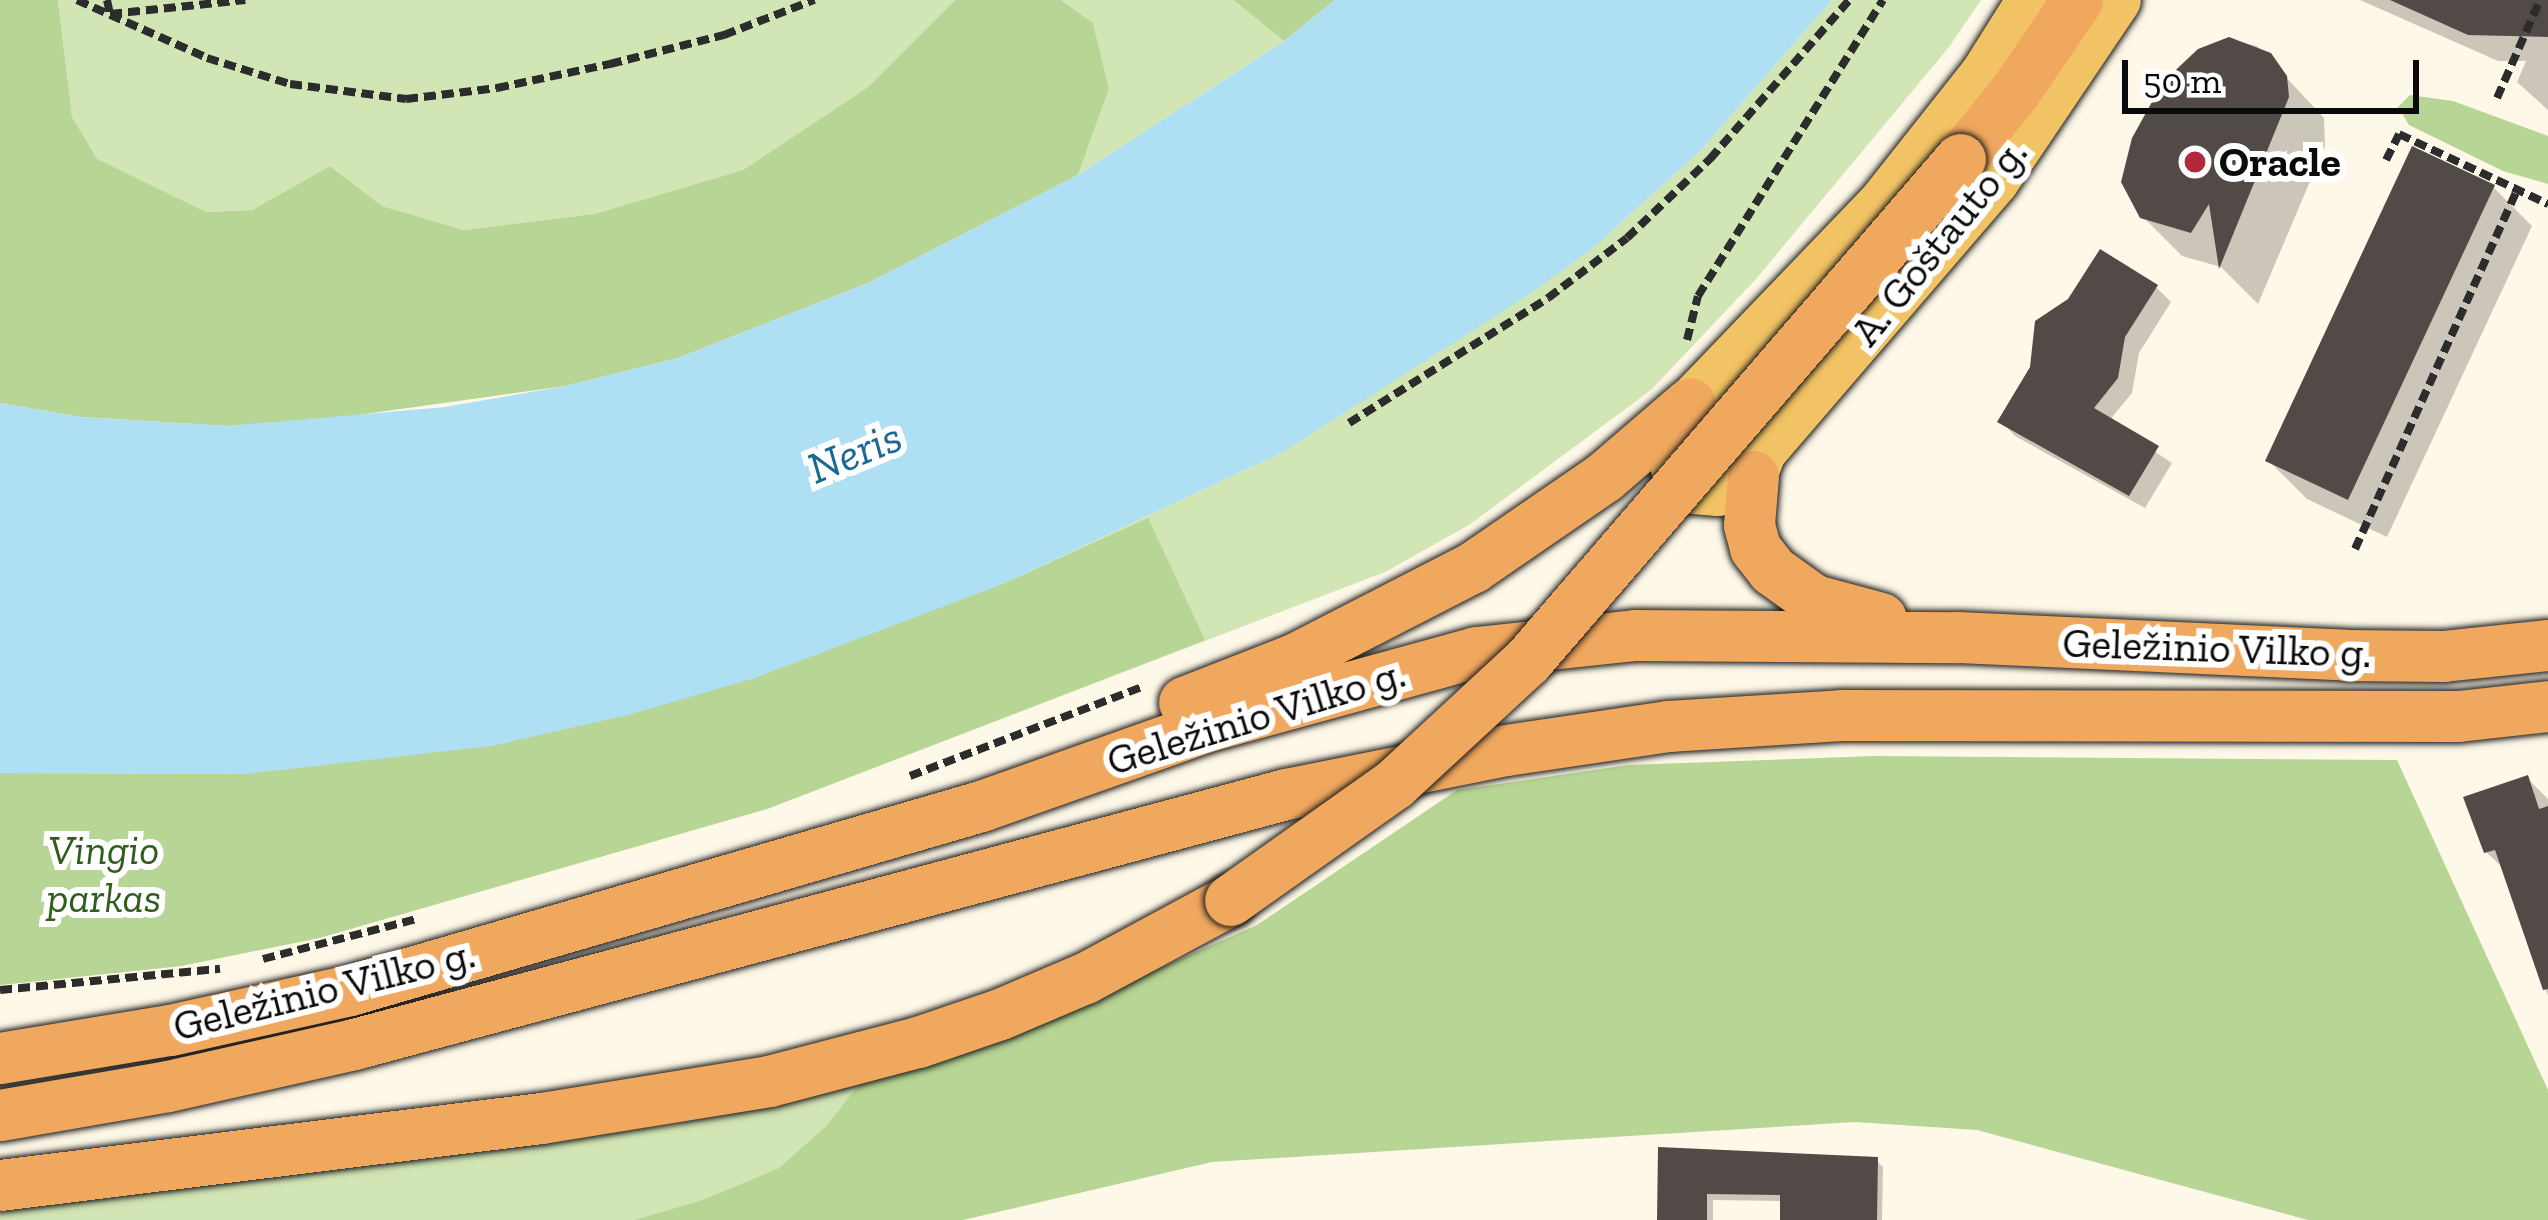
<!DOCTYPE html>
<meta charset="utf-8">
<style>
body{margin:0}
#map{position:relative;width:2548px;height:1220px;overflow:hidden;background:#fef8e8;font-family:"Zilla Slab",serif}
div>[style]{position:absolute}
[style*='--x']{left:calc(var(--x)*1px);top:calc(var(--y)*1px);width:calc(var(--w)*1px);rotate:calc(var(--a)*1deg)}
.green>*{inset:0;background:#d2e5b4}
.forest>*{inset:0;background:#b7d594}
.water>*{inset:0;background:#afdff2}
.shadow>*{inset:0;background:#0003}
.building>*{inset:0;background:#524a47}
.path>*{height:8px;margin-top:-4px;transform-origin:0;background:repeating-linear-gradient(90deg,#2c2c2c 0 12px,transparent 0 18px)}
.roads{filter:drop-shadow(0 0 3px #1b1b1b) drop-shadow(0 0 3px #1b1b1b)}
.primary>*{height:48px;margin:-24px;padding:0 24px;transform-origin:24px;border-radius:24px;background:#f2c364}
.trunk>*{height:51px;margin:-25.5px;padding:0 25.5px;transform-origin:25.5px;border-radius:25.5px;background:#f0a85e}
.bridges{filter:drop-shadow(0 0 3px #1b1b1b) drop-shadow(0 0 3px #1b1b1b)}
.trunk-bridge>*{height:51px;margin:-25.5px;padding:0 25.5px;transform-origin:25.5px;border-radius:25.5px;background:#f0a85e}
.dots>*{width:33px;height:33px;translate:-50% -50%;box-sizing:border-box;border:6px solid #fff;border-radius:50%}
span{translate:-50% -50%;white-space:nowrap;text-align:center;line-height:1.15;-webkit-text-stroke:12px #fff;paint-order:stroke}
.poi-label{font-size:42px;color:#0a0a0a;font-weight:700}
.left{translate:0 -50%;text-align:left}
.street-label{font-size:42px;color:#0a0a0a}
.park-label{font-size:42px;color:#315d1f;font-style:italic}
.water-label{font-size:45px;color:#1b6993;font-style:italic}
.scale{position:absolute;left:2122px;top:60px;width:297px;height:54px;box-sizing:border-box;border:6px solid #0a0a0a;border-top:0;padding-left:15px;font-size:36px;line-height:42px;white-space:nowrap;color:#0a0a0a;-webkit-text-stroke:9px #fff;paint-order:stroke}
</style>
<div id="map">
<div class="green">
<i style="clip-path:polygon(58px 0,955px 0,868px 87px,743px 170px,594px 214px,464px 230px,382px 206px,330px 166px,252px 210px,206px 212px,97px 160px,72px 117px)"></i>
<i style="clip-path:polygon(1061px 0,1233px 0,1284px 41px,1078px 175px,1109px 89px,1093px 23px)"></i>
<i style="clip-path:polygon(1832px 0,1981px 0,1949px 47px,1756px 279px,1651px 390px,1469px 525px,1385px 572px,767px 809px,319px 938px,181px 966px,0 985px,0 773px,245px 774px,492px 746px,628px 715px,1003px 584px,1283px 452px,1592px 249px,1701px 150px)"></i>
<i style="clip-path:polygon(859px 1084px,827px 1125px,779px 1168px,702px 1200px,634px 1220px,0 1220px,0 1212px,672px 1125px)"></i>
</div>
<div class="forest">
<i style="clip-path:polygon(0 0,58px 0,72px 117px,97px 159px,206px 212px,252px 210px,330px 166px,382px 206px,464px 230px,594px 214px,743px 170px,868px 87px,955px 0,1061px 0,1093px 23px,1109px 89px,1078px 175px,868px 283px,678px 358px,565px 386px,336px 418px,228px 426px,80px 417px,0 403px)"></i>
<i style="clip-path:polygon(1233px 0,1335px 0,1284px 41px)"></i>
<i style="clip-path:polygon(2410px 95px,2453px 101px,2548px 136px,2548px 184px,2503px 171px,2409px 125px,2398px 107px)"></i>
<i style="clip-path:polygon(1148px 518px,1205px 640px,767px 809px,319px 938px,181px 966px,0 985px,0 773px,245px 774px,1003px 584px)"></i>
<i style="clip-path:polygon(1874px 756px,2397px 760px,2548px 1090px,2548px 1220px,2308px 1220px,1977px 1130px,1855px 1122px,1212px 1162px,963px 1220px,634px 1220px,702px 1200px,779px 1168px,827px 1125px,859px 1084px,1077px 1005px,1257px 925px,1457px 790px,1628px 765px)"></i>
</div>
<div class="water">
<i style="clip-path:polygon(1335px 0,1832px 0,1701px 150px,1592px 249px,1528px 295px,1283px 452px,1003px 584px,755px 678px,628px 715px,492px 746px,245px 774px,0 773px,0 403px,80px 417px,228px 426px,445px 407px,565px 386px,678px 358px,868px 283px,1078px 175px,1284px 41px)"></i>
</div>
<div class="shadow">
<i style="clip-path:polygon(2360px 0,2548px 0,2548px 110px,2517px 82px,2526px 61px,2498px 61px)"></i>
<i style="clip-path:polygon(2230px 40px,2257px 46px,2324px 118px,2325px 146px,2258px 304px,2221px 267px,2182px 256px,2142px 216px)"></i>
<i style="clip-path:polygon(2493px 187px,2532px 226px,2387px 537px,2307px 499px,2269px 461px)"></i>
<i style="clip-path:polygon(2156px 287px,2171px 302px,2139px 353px,2132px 393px,2109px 421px,2172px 463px,2145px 508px,2015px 436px,2001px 421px)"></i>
<i style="clip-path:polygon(2527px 778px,2548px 799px,2548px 996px,2505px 870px,2486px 852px)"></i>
<i style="clip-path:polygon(1661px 1150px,1876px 1160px,1883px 1167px,1882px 1220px,1783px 1220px,1783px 1201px,1713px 1200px,1713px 1220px,1660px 1220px)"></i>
</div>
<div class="building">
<i style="clip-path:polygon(2390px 0,2548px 0,2548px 37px,2468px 35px)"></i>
<i style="clip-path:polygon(2229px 37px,2271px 53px,2287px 76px,2289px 97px,2219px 269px,2209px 204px,2191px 233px,2140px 218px,2121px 182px,2132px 138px,2163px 82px,2198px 49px)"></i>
<i style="clip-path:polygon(2412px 146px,2495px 185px,2348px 500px,2265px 461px)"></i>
<i style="clip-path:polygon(2100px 249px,2158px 285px,2125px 337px,2118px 378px,2094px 408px,2159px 446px,2129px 496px,1997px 422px,2030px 367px,2035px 321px,2068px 299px)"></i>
<i style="clip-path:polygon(2528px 775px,2539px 809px,2548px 806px,2548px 989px,2543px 990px,2495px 850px,2484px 853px,2463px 797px)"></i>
<i style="clip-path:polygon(1658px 1147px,1878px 1157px,1877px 1220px,1780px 1220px,1780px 1195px,1707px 1194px,1707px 1220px,1657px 1220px)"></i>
</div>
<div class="path">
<i style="--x:77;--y:0;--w:142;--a:24"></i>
<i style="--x:207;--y:58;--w:87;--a:17.4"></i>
<i style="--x:290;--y:84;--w:117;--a:7.4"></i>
<i style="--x:406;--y:99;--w:92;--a:-6.9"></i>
<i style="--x:497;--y:88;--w:116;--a:-12"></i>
<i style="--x:610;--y:64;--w:118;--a:-14.3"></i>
<i style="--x:724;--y:35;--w:97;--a:-21.3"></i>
<i style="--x:107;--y:0;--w:14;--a:78"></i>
<i style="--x:110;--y:14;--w:136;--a:-5.9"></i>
<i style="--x:2497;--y:98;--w:107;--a:-66.3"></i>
<i style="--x:2386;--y:160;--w:29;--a:-63"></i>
<i style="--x:2399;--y:134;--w:165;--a:25.2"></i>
<i style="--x:1687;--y:340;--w:45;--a:-76"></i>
<i style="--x:1698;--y:296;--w:349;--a:-58"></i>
<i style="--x:1349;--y:423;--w:235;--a:-32.1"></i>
<i style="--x:1548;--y:298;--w:99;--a:-37.2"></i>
<i style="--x:1627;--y:238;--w:115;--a:-43.6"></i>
<i style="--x:1710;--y:159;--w:211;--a:-48.8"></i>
<i style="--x:2355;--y:549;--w:394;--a:-65.7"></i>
<i style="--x:910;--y:776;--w:248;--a:-21"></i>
<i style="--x:263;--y:959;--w:159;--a:-14.6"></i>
<i style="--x:0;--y:990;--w:221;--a:-5.5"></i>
</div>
<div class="roads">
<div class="primary">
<i style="--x:2031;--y:0;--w:86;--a:122.2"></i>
<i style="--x:1985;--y:73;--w:163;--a:128.3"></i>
<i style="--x:1884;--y:201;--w:280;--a:133.8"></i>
<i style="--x:1690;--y:403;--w:40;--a:113.4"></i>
<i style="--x:1674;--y:440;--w:20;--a:93"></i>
<i style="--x:1673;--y:460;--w:17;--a:77"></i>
<i style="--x:1677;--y:477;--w:21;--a:37"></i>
<i style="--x:1694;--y:490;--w:24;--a:5"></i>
<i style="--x:1718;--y:492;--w:38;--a:-25"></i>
<i style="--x:1753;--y:476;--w:26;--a:-69"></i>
<i style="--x:1762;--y:452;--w:357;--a:-49.3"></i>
<i style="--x:1995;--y:181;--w:218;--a:-56"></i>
</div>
<div class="trunk">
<i style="--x:1960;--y:159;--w:87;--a:-51"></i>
<i style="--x:2015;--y:91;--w:110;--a:-55.7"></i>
<i style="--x:1753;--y:476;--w:49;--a:94.7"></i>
<i style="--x:1749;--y:525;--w:24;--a:75"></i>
<i style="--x:1755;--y:548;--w:28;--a:52"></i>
<i style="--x:1772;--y:570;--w:52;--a:35.5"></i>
<i style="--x:1814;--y:600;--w:69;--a:15"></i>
<i style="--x:1184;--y:702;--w:120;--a:-21.4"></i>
<i style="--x:1296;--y:658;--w:199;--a:-27.2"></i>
<i style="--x:1473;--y:567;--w:159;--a:-34.5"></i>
<i style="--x:1604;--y:477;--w:113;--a:-40.7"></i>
<i style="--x:0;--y:1058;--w:172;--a:-9.4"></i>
<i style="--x:170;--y:1030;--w:184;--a:-12.5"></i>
<i style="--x:350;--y:990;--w:657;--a:-16.26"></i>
<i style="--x:981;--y:806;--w:237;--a:-19.5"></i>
<i style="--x:1204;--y:727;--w:282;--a:-15.4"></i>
<i style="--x:1476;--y:652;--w:160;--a:-6.1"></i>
<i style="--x:1635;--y:635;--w:322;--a:0.4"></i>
<i style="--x:1957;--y:637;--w:389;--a:2.6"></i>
<i style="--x:2346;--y:655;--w:97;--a:0.6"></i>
<i style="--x:2443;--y:656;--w:106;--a:-6"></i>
<i style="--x:0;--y:1115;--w:170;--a:-9.8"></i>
<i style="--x:168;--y:1086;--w:191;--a:-12.7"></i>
<i style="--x:354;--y:1044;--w:965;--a:-15.02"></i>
<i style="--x:1286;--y:794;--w:224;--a:-11.3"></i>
<i style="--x:1506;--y:750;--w:164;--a:-8.4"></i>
<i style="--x:1668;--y:726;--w:173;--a:-3.6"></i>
<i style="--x:1841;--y:715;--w:617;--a:0.09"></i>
<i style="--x:2458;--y:716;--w:91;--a:-6.3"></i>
<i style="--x:0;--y:1185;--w:545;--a:-7.06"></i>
<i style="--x:541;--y:1118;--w:231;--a:-9.2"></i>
<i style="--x:769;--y:1081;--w:154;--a:-14.7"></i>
<i style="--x:918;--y:1042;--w:87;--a:-18.9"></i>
<i style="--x:1000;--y:1014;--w:92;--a:-23"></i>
<i style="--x:1085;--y:978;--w:165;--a:-28.3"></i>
</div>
</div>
<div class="bridges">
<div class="trunk-bridge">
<i style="--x:1230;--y:900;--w:201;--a:-35.3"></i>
<i style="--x:1394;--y:784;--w:181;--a:-42.8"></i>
<i style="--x:1527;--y:661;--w:663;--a:-49.22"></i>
</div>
</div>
<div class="dots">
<i style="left:2195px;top:162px;background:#b12a3c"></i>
</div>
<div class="poi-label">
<span class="left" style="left:2219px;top:162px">Oracle</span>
</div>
<div class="street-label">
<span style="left:1939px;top:242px;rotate:-51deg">A. Goštauto g.</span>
<span style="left:2217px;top:648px;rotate:2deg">Geležinio Vilko g.</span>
<span style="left:1256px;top:717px;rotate:-17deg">Geležinio Vilko g.</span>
<span style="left:324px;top:990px;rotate:-14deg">Geležinio Vilko g.</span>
</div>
<div class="park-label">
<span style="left:104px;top:874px">Vingio<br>parkas</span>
</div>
<div class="water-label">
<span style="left:855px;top:453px;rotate:-22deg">Neris</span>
</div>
<div class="scale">50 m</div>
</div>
